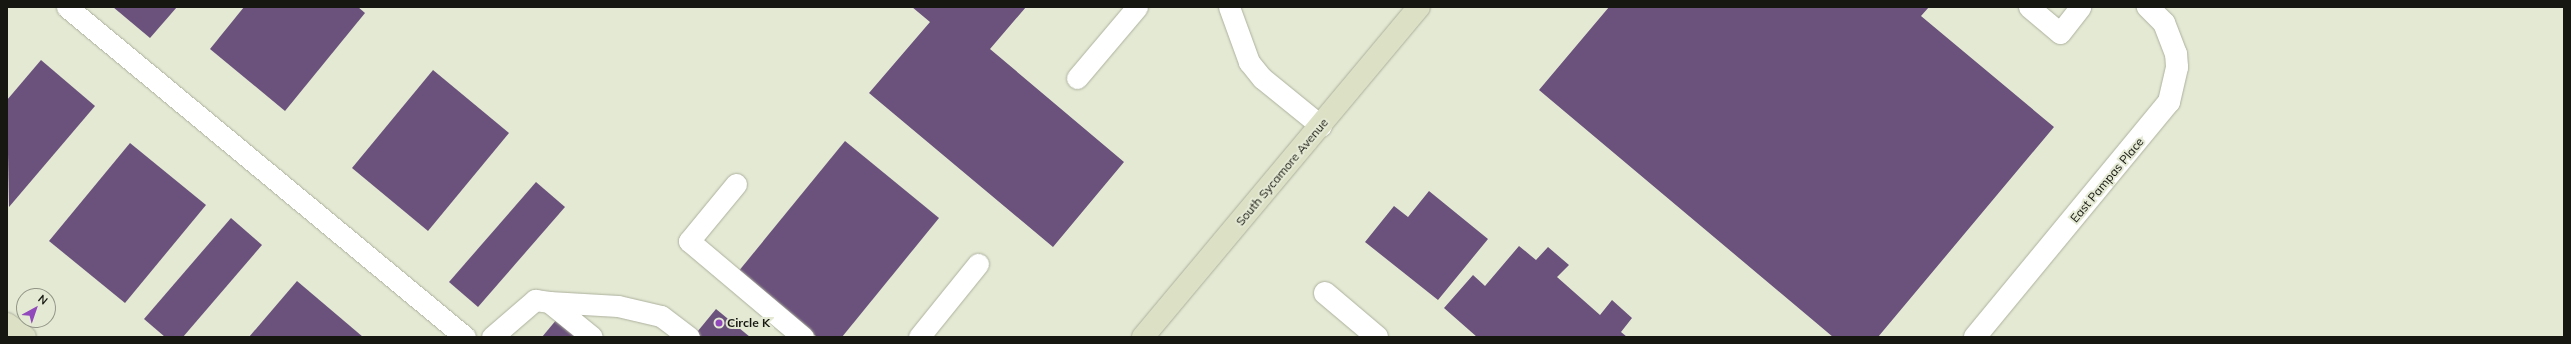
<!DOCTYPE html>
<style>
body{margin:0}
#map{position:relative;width:2571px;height:344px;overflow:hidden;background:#e4e9d4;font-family:Mulish,sans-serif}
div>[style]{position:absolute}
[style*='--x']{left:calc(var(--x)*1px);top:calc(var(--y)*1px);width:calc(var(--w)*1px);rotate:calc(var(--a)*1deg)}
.building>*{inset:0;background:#6b527c}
.roads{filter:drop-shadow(0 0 1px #acb19d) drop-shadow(0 0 1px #acb19d)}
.lane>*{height:21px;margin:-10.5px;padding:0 10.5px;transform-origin:10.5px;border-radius:10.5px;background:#fff}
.street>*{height:22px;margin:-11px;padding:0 11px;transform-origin:11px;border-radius:11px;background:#fff}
.secondary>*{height:22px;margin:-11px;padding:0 11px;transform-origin:11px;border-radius:11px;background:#dce0c5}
.dots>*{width:11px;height:11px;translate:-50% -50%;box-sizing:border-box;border:2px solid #e4e9d4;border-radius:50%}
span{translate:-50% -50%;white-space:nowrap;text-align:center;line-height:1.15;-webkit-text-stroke:4px #e4e9d4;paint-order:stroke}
.street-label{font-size:12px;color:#161710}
.poi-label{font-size:12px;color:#161710;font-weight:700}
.left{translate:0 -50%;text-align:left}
.frame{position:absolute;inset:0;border:8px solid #161710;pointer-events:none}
.north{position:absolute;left:16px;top:288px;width:40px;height:40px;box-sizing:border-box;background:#e4e9d4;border:1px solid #929586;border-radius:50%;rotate:40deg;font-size:11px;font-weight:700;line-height:16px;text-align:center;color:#161710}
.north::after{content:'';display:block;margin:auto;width:14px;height:18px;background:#9148bb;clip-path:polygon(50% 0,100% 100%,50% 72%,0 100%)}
</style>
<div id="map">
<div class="building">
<i style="clip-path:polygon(113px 7px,177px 7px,150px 38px)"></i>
<i style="clip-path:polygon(244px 7px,358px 7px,365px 13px,285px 111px,210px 49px)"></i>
<i style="clip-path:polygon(912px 7px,1026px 7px,990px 49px,1124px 162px,1053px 247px,869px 93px,930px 22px)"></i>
<i style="clip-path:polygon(1609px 7px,1929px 7px,1921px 16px,2054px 127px,1878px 337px,1833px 337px,1539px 90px)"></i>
<i style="clip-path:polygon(41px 60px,95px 106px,9px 207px,7px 100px)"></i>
<i style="clip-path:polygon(433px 70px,509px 133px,428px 231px,352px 168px)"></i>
<i style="clip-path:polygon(845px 141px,939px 218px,842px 337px,817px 337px,738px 272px)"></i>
<i style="clip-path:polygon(130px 143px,206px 205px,125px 303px,49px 241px)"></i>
<i style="clip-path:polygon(536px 182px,565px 207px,478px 307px,449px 282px)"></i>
<i style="clip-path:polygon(1429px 191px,1488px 239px,1438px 300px,1365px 242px,1394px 206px,1408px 217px)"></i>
<i style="clip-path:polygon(231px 218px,262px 245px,183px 337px,165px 337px,144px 319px)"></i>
<i style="clip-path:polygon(1519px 246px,1536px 260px,1548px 247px,1569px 265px,1557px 277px,1600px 315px,1612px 300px,1632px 318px,1621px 332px,1627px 337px,1477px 337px,1444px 308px,1473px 275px,1485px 286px)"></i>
<i style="clip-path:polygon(297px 281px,363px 337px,249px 337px)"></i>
<i style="clip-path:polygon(716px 309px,750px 337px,693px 337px)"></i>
<i style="clip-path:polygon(557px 319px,578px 337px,542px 337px)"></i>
</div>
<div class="roads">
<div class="lane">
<i style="--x:67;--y:7;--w:517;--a:39.66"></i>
<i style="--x:1229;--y:7;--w:59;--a:70"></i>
<i style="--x:1249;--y:62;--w:21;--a:51"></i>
<i style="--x:1262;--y:78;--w:76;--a:39.1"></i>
<i style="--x:2029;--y:7;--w:40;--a:40"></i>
<i style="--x:2060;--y:33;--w:33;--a:-52"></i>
<i style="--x:1077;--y:78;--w:93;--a:-49.8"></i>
<i style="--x:736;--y:184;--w:74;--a:129.5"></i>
<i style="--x:689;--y:241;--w:149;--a:40.1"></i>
<i style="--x:549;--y:302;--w:69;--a:3.3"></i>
<i style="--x:618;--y:306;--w:44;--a:13.1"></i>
<i style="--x:661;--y:316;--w:35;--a:37"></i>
<i style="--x:492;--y:337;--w:57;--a:-40.7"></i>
<i style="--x:535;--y:300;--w:14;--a:8"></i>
<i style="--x:549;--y:302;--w:55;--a:39.1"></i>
<i style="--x:919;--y:337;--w:94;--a:-51.1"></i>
</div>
<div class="street">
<i style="--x:1325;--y:293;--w:68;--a:40.2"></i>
<i style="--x:1975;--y:337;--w:305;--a:-50.5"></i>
<i style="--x:2169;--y:102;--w:36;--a:-77"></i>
<i style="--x:2177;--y:67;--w:13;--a:-94"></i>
<i style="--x:2176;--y:54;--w:33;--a:-111"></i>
<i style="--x:2164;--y:23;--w:23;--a:-135"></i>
</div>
<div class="secondary">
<i style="--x:7;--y:324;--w:22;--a:36"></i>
<i style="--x:1143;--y:337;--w:430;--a:-50.1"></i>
</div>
</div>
<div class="dots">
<i style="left:719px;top:323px;background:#9148bb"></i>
</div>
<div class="street-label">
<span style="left:1282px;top:172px;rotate:-50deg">South Sycamore Avenue</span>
<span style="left:2107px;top:180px;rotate:-50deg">East Pampas Place</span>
</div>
<div class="poi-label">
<span class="left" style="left:727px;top:323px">Circle K</span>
</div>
<div class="frame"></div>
<div class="north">N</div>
</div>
